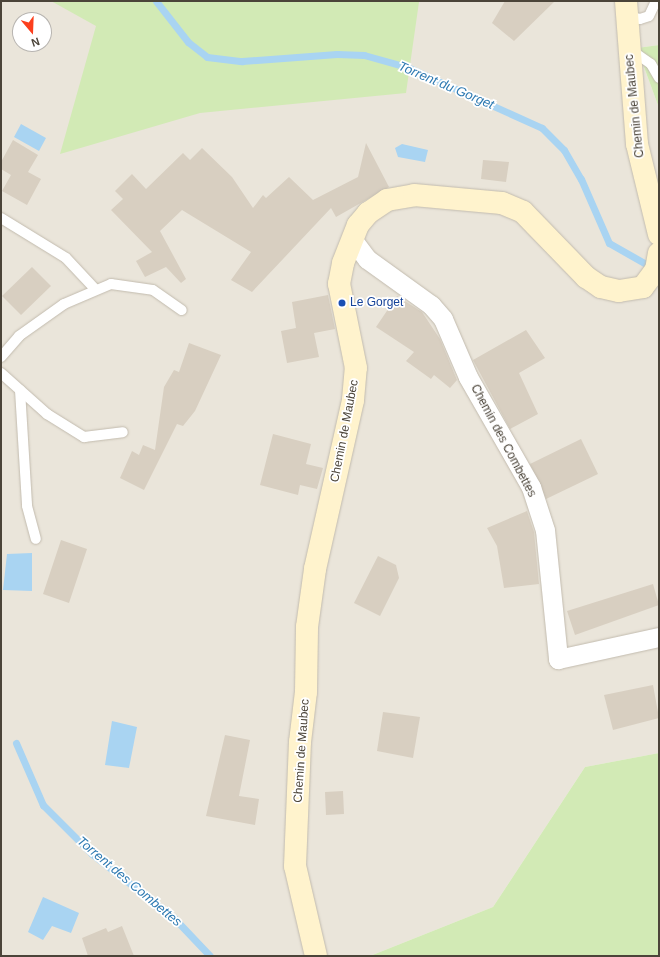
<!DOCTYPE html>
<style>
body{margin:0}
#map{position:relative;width:660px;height:957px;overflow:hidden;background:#f6f3ec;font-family:Helvetica,sans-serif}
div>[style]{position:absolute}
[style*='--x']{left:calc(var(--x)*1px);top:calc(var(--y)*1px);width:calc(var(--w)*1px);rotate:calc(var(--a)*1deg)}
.residential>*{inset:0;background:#eae5da}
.green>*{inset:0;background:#d2eab5}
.water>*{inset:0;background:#a9d4f2}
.stream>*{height:7px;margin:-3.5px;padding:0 3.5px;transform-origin:3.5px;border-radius:3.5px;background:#a9d4f2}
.building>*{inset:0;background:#d8cfc1}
.roads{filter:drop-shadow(0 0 1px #c2bbae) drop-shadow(0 0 1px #c2bbae)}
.lane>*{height:10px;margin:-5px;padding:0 5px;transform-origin:5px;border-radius:5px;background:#fff}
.street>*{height:19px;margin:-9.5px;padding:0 9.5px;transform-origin:9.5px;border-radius:9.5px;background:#fff}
.secondary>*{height:22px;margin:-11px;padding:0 11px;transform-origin:11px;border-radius:11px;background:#fff3cd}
.dots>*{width:11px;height:11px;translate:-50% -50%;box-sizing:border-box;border:2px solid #fff;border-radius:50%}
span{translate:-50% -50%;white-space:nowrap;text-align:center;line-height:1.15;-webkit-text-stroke:3.5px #fff;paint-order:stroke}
.street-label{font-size:12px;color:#4b4439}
.transit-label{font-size:12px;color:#164399}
.left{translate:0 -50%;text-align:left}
.water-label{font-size:13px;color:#2e7ab2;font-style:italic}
.frame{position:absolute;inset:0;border:2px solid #4b4439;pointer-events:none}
.north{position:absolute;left:12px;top:12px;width:40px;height:40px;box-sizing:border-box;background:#fff;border:1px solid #b7b4b0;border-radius:50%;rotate:161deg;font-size:11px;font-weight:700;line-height:16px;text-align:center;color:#4b4439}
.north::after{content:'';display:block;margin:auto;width:14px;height:18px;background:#fc3f1d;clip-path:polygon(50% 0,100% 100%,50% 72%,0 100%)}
</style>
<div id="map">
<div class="residential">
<i style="clip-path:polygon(evenodd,1px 1px,659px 1px,659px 45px,637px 48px,659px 108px,659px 753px,585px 767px,493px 907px,370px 956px,1px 956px,1px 1px,20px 20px,44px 20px,44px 44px,20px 44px,20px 20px)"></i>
</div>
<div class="green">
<i style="clip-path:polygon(51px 1px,400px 1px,419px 2px,406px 93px,200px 113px,60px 154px,96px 26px)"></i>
<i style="clip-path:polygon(659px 45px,659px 108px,637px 48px)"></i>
<i style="clip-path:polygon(659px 753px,659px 956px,370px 956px,493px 907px,585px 767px)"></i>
</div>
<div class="water">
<i style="clip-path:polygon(21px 124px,46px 138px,39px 151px,14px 137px)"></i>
<i style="clip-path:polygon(402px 144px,428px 150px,425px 162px,398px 157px,395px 148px)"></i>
<i style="clip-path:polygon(32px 553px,32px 591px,3px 590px,7px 554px)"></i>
<i style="clip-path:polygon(112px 721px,137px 727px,129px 768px,105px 765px)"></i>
<i style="clip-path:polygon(43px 897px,79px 913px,71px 933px,52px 926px,43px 940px,28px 932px)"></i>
</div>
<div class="stream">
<i style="--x:156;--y:1;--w:52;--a:52"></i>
<i style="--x:188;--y:42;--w:24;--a:38"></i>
<i style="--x:207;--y:57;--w:35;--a:7"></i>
<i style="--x:242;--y:61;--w:95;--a:-4.2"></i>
<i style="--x:337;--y:54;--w:27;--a:2"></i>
<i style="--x:364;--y:55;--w:45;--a:15.6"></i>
<i style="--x:407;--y:67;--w:148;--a:24.3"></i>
<i style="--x:542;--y:128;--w:31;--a:45"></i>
<i style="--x:564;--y:150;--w:34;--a:60"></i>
<i style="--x:581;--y:179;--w:70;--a:66.4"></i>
<i style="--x:609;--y:243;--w:51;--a:29.6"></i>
<i style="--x:16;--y:743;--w:68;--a:66.5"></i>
<i style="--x:43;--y:805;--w:69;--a:45"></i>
<i style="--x:92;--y:854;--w:104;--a:38"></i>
<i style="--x:174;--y:918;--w:52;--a:46.5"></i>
</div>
<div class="building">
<i style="clip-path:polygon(505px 1px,555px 1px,514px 41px,492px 23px)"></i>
<i style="clip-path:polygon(13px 140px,38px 155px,28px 172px,41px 179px,27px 205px,2px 191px,11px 175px,1px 169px,1px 162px)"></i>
<i style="clip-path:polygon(366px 143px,389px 187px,336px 217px,331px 208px,252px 292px,231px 280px,251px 252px,182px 210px,160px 231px,186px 279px,181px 283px,166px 267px,145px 277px,136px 261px,152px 252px,111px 210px,123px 199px,115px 191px,132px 174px,146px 189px,183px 153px,190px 160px,202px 148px,232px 177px,253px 208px,263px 195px,266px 198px,289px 177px,313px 200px,358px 177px)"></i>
<i style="clip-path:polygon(483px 160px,509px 162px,506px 182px,481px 179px)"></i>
<i style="clip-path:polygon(32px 267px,51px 286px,21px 315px,2px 296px)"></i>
<i style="clip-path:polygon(328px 295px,335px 329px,314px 333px,319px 357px,287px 363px,281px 331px,296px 328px,292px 302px)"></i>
<i style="clip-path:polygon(397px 296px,422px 312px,440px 339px,457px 380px,450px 388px,434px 375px,431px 379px,406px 361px,414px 352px,376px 327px)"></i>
<i style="clip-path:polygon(526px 330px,545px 358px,519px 373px,538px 414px,510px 429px,473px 360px)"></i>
<i style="clip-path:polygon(189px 343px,221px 355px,195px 411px,183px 426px,177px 424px,144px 490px,120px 478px,132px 451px,139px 455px,143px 445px,155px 450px,164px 387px,174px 370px,179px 372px)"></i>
<i style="clip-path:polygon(273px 434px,311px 444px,306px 464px,323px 468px,317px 489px,300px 485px,298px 495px,260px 485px)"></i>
<i style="clip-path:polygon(581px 439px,598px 474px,546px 499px,530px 464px)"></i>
<i style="clip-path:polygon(527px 511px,534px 532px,539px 584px,504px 588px,497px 546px,487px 528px)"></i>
<i style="clip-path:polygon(61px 540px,87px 549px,69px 603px,43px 594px)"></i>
<i style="clip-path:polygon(378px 556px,396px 565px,399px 578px,380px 616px,354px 603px)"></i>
<i style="clip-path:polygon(653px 584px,659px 605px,575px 635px,567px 611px)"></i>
<i style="clip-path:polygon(653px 685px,659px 718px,613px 730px,604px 695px)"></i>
<i style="clip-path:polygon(383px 712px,420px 717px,413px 758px,377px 751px)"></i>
<i style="clip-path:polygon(225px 735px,250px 740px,239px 796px,259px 799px,255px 825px,206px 816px)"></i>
<i style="clip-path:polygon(343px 791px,344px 814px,326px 815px,325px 792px)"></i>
<i style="clip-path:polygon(122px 926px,134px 956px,88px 956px,82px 938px,106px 928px,108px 932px)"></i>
</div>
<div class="roads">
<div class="lane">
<i style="--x:627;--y:16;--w:13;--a:13"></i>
<i style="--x:640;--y:19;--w:9;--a:-18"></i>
<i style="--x:649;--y:16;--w:17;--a:-65"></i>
<i style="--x:631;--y:50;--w:24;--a:35"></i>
<i style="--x:651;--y:64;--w:16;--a:60"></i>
<i style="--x:1;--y:218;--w:76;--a:31.6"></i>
<i style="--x:66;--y:258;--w:42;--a:46.9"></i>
<i style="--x:1;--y:357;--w:28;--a:-49"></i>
<i style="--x:19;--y:336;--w:55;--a:-35.4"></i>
<i style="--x:64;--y:304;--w:51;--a:-23.1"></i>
<i style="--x:111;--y:284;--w:42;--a:8.1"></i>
<i style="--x:153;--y:290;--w:35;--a:35"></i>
<i style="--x:1;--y:373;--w:62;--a:41.7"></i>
<i style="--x:47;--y:414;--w:44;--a:31.9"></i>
<i style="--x:84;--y:437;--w:39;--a:-7"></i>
<i style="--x:20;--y:390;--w:116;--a:86.5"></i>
<i style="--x:27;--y:506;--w:34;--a:75"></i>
</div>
<div class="street">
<i style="--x:352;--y:239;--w:25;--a:53"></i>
<i style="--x:367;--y:259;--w:79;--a:35.7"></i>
<i style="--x:431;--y:305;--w:18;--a:49"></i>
<i style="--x:443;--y:319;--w:63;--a:66.7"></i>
<i style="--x:468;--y:377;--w:127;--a:60.2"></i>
<i style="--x:531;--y:487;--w:45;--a:72"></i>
<i style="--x:545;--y:530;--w:130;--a:84.2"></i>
<i style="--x:558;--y:659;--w:103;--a:-12.3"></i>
</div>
<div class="secondary">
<i style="--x:626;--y:1;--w:143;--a:85.6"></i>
<i style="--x:637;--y:144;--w:93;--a:76.3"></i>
<i style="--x:316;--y:956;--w:92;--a:-103.1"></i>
<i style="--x:295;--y:866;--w:124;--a:-87.7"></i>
<i style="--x:300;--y:742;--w:50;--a:-83.2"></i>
<i style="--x:306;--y:692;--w:65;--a:-89.1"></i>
<i style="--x:307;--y:627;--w:59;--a:-82.1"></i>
<i style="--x:315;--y:569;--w:173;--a:-77.3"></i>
<i style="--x:353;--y:400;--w:32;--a:-85"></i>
<i style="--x:356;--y:368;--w:86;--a:-101.4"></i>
<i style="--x:339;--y:284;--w:21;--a:-79"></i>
<i style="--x:343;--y:263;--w:41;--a:-68.5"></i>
<i style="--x:358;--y:225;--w:16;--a:-50"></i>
<i style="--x:368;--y:213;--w:23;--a:-34"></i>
<i style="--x:387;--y:200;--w:27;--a:-10"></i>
<i style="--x:414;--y:195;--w:88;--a:5.2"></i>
<i style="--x:502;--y:203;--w:23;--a:23"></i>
<i style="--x:523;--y:212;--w:91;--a:45.9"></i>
<i style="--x:586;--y:277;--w:18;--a:34"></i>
<i style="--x:601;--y:287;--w:18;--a:13"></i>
<i style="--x:619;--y:291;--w:24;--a:-9"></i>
<i style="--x:643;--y:287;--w:21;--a:-53"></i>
<i style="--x:656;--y:270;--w:17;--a:-80"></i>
</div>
</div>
<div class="dots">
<i style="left:342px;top:303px;background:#1a4fb4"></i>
</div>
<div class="street-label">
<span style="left:635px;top:106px;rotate:-96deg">Chemin de Maubec</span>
<span style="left:345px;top:431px;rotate:-79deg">Chemin de Maubec</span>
<span style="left:503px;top:441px;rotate:62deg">Chemin des Combettes</span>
<span style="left:302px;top:751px;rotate:-86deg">Chemin de Maubec</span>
</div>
<div class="transit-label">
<span class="left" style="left:350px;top:303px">Le Gorget</span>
</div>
<div class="water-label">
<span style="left:446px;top:86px;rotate:23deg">Torrent du Gorget</span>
<span style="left:129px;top:882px;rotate:40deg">Torrent des Combettes</span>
</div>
<div class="frame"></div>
<div class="north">N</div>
</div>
